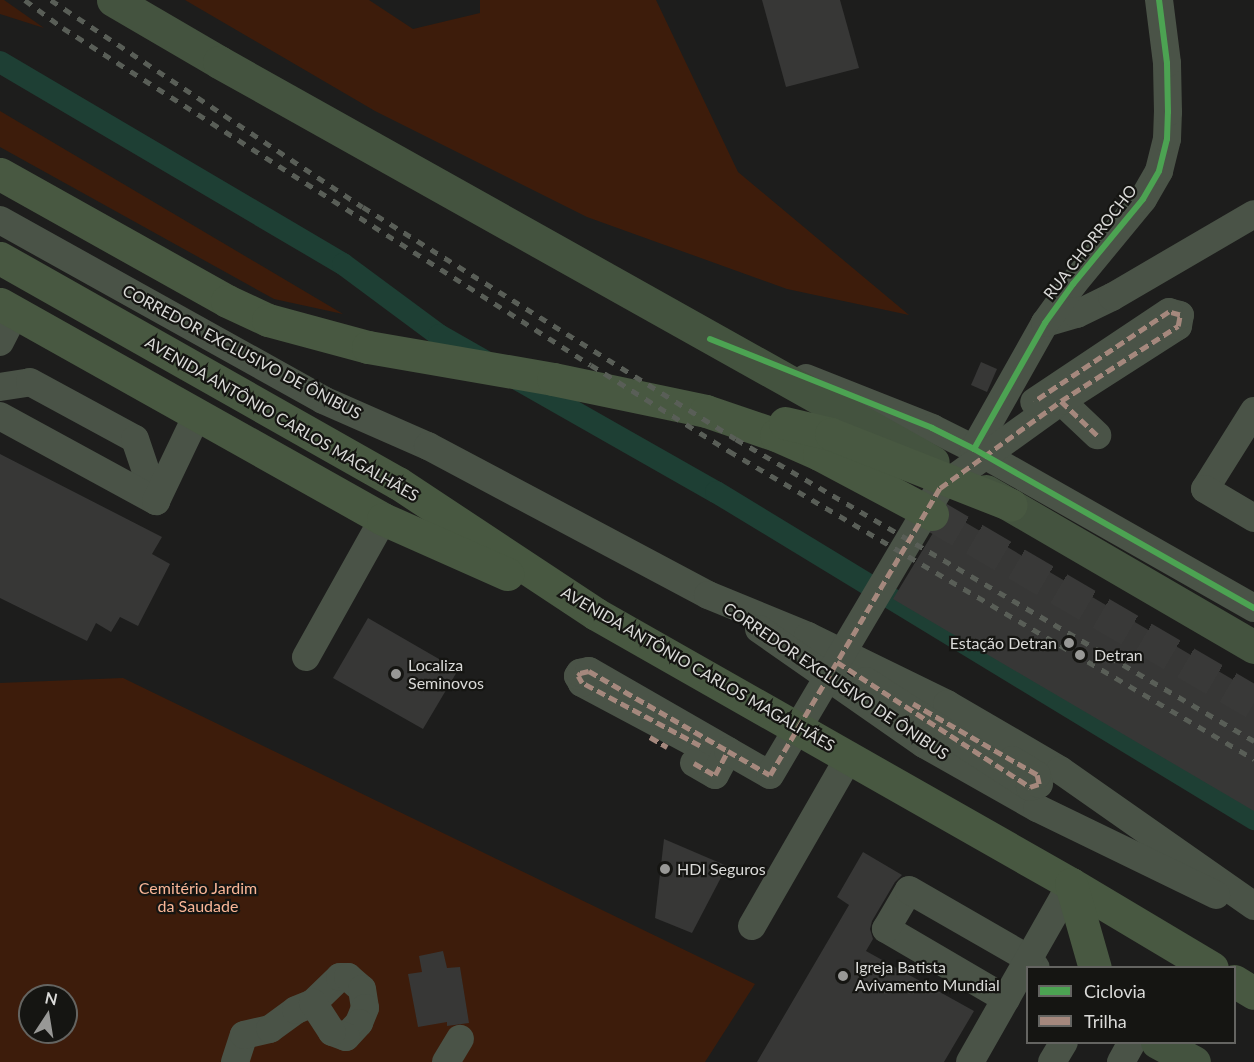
<!DOCTYPE html>
<meta charset="utf-8">
<style>
body{margin:0}
#map{position:relative;width:1254px;height:1062px;overflow:hidden;background:#1d1d1c;font-family:Lato,sans-serif}
div>[style]{position:absolute}
[style*='--x']{left:calc(var(--x)*1px);top:calc(var(--y)*1px);width:calc(var(--w)*1px);rotate:calc(var(--a)*1deg)}
.green>*{inset:0;background:#3d1c0b}
.canal>*{height:22px;margin:-11px;padding:0 11px;transform-origin:11px;border-radius:11px;background:#1e3f34}
.building>*{inset:0;background:#373736}
.highway-tunnel>*{height:33px;margin-top:-16.5px;transform-origin:0;background:repeating-linear-gradient(90deg,#393938 0 33px,transparent 0 49px)}
.minor>*{height:28px;margin:-14px;padding:0 14px;transform-origin:14px;border-radius:14px;background:#4a5347}
.major>*{height:33px;margin:-16.5px;padding:0 16.5px;transform-origin:16.5px;border-radius:16.5px;background:#44533f}
.highway>*{height:33px;margin:-16.5px;padding:0 16.5px;transform-origin:16.5px;border-radius:16.5px;background:#485841}
.rail>*{height:4.5px;margin-top:-2.25px;transform-origin:0;background:repeating-linear-gradient(90deg,#595e57 0 8px,transparent 0 16px)}
.quiet>*{height:4.5px;margin-top:-2.25px;transform-origin:0;background:repeating-linear-gradient(90deg,#a5887d 0 9px,transparent 0 13.5px)}
.cycleway>*{height:6px;margin:-3px;padding:0 3px;transform-origin:3px;border-radius:3px;background:#4ca352}
.dots>*{width:16px;height:16px;translate:-50% -50%;box-sizing:border-box;border:3px solid #151512;border-radius:50%}
span{translate:-50% -50%;white-space:nowrap;text-align:center;line-height:1.15;-webkit-text-stroke:4.5px #151512;paint-order:stroke}
.street-label{font-size:16px;color:#dadad8}
.poi-label{font-size:16px;color:#dadad8}
.right{translate:-100% -50%;text-align:right}
.left{translate:0 -50%;text-align:left}
.park-label{font-size:16px;color:#f9b697}
.legend{position:absolute;left:1026px;top:966px;width:210px;height:78px;box-sizing:border-box;background:#151512;border:2px solid #646461;margin:0;padding:8px 10px;list-style:none;font-size:18px;color:#dadad8}
.legend li{display:flex;align-items:center;gap:12px;height:30px}
.legend b{width:30px;border:2px solid #646461}
.north{position:absolute;left:18px;top:984px;width:60px;height:60px;box-sizing:border-box;background:#151512;border:2px solid #646461;border-radius:50%;rotate:12deg;font-size:16px;font-weight:700;line-height:24px;text-align:center;color:#dadad8}
.north::after{content:'';display:block;margin:auto;width:21px;height:27px;background:#989896;clip-path:polygon(50% 0,100% 100%,50% 72%,0 100%)}
</style>
<div id="map">
<div class="green">
<i style="clip-path:polygon(0 0,4px 0,44px 28px,0 14px)"></i>
<i style="clip-path:polygon(185px 0,369px 0,413px 29px,480px 13px,480px 0,656px 0,738px 172px,909px 315px,787px 289px,587px 217px,375px 111px)"></i>
<i style="clip-path:polygon(0 111px,343px 314px,274px 299px,0 147px)"></i>
<i style="clip-path:polygon(evenodd,123px 678px,755px 984px,705px 1062px,0 1062px,0 683px,123px 678px,30px 996px,66px 996px,66px 1032px,30px 1032px,30px 996px)"></i>
</div>
<div class="canal">
<i style="--x:0;--y:62;--w:398;--a:30.5"></i>
<i style="--x:343;--y:264;--w:119;--a:36.5"></i>
<i style="--x:439;--y:335;--w:51;--a:29.6"></i>
<i style="--x:515;--y:378;--w:231;--a:29.6"></i>
<i style="--x:716;--y:492;--w:630;--a:31.29"></i>
</div>
<div class="building">
<i style="clip-path:polygon(762px 0,840px 0,859px 68px,786px 87px)"></i>
<i style="clip-path:polygon(981px 362px,997px 369px,987px 392px,971px 385px)"></i>
<i style="clip-path:polygon(0 454px,162px 537px,152px 554px,170px 564px,138px 626px,120px 617px,111px 632px,96px 623px,87px 641px,0 598px)"></i>
<i style="clip-path:polygon(951px 514px,1254px 692px,1254px 811px,893px 599px,933px 533px,942px 530px,948px 523px)"></i>
<i style="clip-path:polygon(368px 618px,458px 670px,423px 729px,333px 678px)"></i>
<i style="clip-path:polygon(664px 839px,727px 866px,692px 933px,655px 918px)"></i>
<i style="clip-path:polygon(863px 852px,902px 875px,895px 882px,872px 921px,870px 929px,873px 939px,866px 951px,974px 1011px,944px 1062px,757px 1062px,849px 905px,837px 897px)"></i>
<i style="clip-path:polygon(443px 951px,447px 968px,460px 967px,469px 1023px,447px 1026px,447px 1022px,418px 1027px,408px 974px,422px 972px,419px 956px)"></i>
</div>
<div class="highway-tunnel">
<i style="--x:932;--y:514;--w:373;--a:30.3"></i>
</div>
<div class="minor">
<i style="--x:0;--y:220;--w:370;--a:29.1"></i>
<i style="--x:323;--y:400;--w:115;--a:23.7"></i>
<i style="--x:428;--y:446;--w:317;--a:28"></i>
<i style="--x:708;--y:595;--w:108;--a:22.3"></i>
<i style="--x:808;--y:636;--w:155;--a:26.1"></i>
<i style="--x:947;--y:704;--w:131;--a:30.3"></i>
<i style="--x:1060;--y:770;--w:237;--a:35"></i>
<i style="--x:1045;--y:323;--w:33;--a:-16"></i>
<i style="--x:1077;--y:314;--w:39;--a:-26"></i>
<i style="--x:1112;--y:297;--w:164;--a:-30.3"></i>
<i style="--x:0;--y:342;--w:33;--a:-63"></i>
<i style="--x:806;--y:378;--w:136;--a:21.6"></i>
<i style="--x:932;--y:428;--w:47;--a:26.6"></i>
<i style="--x:974;--y:449;--w:322;--a:29.6"></i>
<i style="--x:0;--y:387;--w:30;--a:-9"></i>
<i style="--x:30;--y:382;--w:119;--a:28.5"></i>
<i style="--x:135;--y:439;--w:65;--a:71.3"></i>
<i style="--x:1061;--y:401;--w:50;--a:43.4"></i>
<i style="--x:1254;--y:411;--w:92;--a:122.1"></i>
<i style="--x:1205;--y:489;--w:57;--a:30.6"></i>
<i style="--x:0;--y:416;--w:178;--a:28.6"></i>
<i style="--x:156;--y:501;--w:95;--a:-64.5"></i>
<i style="--x:974;--y:449;--w:145;--a:-60.6"></i>
<i style="--x:1045;--y:323;--w:48;--a:-54.3"></i>
<i style="--x:1073;--y:284;--w:110;--a:-50.5"></i>
<i style="--x:1143;--y:199;--w:32;--a:-60"></i>
<i style="--x:1159;--y:171;--w:33;--a:-76"></i>
<i style="--x:1167;--y:139;--w:27;--a:-88"></i>
<i style="--x:1168;--y:112;--w:49;--a:-91.2"></i>
<i style="--x:1167;--y:63;--w:64;--a:-97.2"></i>
<i style="--x:759;--y:629;--w:201;--a:34.9"></i>
<i style="--x:924;--y:744;--w:130;--a:29.5"></i>
<i style="--x:1037;--y:808;--w:199;--a:25.9"></i>
<i style="--x:306;--y:657;--w:158;--a:-60.8"></i>
<i style="--x:866;--y:681;--w:195;--a:32.9"></i>
<i style="--x:1030;--y:787;--w:9;--a:-18"></i>
<i style="--x:1039;--y:784;--w:9;--a:-103"></i>
<i style="--x:1037;--y:775;--w:29;--a:-149"></i>
<i style="--x:700;--y:746;--w:134;--a:-151.9"></i>
<i style="--x:582;--y:683;--w:8;--a:-120"></i>
<i style="--x:578;--y:676;--w:4;--a:-56"></i>
<i style="--x:580;--y:673;--w:9;--a:-13"></i>
<i style="--x:589;--y:671;--w:160;--a:29.9"></i>
<i style="--x:694;--y:763;--w:24;--a:30"></i>
<i style="--x:715;--y:775;--w:27;--a:-62"></i>
<i style="--x:728;--y:751;--w:48;--a:29.7"></i>
<i style="--x:770;--y:775;--w:334;--a:-59.4"></i>
<i style="--x:940;--y:488;--w:149;--a:-35.7"></i>
<i style="--x:1061;--y:401;--w:139;--a:-32.7"></i>
<i style="--x:1178;--y:326;--w:11;--a:-80"></i>
<i style="--x:1180;--y:315;--w:11;--a:-165"></i>
<i style="--x:1169;--y:312;--w:162;--a:146.3"></i>
<i style="--x:752;--y:926;--w:195;--a:-60.1"></i>
<i style="--x:1006;--y:999;--w:139;--a:-149.7"></i>
<i style="--x:886;--y:929;--w:45;--a:-59.5"></i>
<i style="--x:909;--y:890;--w:138;--a:29.9"></i>
<i style="--x:1029;--y:959;--w:11;--a:52"></i>
<i style="--x:235;--y:1062;--w:28;--a:-72"></i>
<i style="--x:244;--y:1035;--w:27;--a:-13"></i>
<i style="--x:270;--y:1029;--w:32;--a:-36"></i>
<i style="--x:296;--y:1010;--w:18;--a:-22"></i>
<i style="--x:313;--y:1003;--w:37;--a:-44"></i>
<i style="--x:340;--y:977;--w:8;--a:0"></i>
<i style="--x:348;--y:977;--w:18;--a:41"></i>
<i style="--x:362;--y:989;--w:19;--a:81"></i>
<i style="--x:365;--y:1008;--w:16;--a:112"></i>
<i style="--x:359;--y:1023;--w:19;--a:133"></i>
<i style="--x:346;--y:1037;--w:15;--a:-160"></i>
<i style="--x:332;--y:1032;--w:35;--a:-123"></i>
<i style="--x:446;--y:1062;--w:27;--a:-59"></i>
<i style="--x:970;--y:1062;--w:205;--a:-60.4"></i>
<i style="--x:1052;--y:1062;--w:23;--a:-59"></i>
<i style="--x:1121;--y:1062;--w:23;--a:-61"></i>
</div>
<div class="major">
<i style="--x:113;--y:0;--w:123;--a:30.3"></i>
<i style="--x:219;--y:62;--w:818;--a:29.26"></i>
<i style="--x:986;--y:491;--w:310;--a:30.2"></i>
<i style="--x:1157;--y:1042;--w:42;--a:28.4"></i>
</div>
<div class="highway">
<i style="--x:0;--y:174;--w:260;--a:29.2"></i>
<i style="--x:227;--y:301;--w:45;--a:24.9"></i>
<i style="--x:268;--y:320;--w:104;--a:15.1"></i>
<i style="--x:368;--y:347;--w:188;--a:9.8"></i>
<i style="--x:553;--y:379;--w:156;--a:11.8"></i>
<i style="--x:706;--y:411;--w:74;--a:18.9"></i>
<i style="--x:776;--y:435;--w:47;--a:23.8"></i>
<i style="--x:819;--y:454;--w:128;--a:28"></i>
<i style="--x:0;--y:258;--w:457;--a:29.5"></i>
<i style="--x:398;--y:483;--w:237;--a:33.5"></i>
<i style="--x:596;--y:614;--w:546;--a:29.61"></i>
<i style="--x:1071;--y:884;--w:164;--a:30.8"></i>
<i style="--x:0;--y:304;--w:439;--a:29.3"></i>
<i style="--x:383;--y:519;--w:136;--a:23.9"></i>
<i style="--x:785;--y:423;--w:47;--a:13.4"></i>
<i style="--x:831;--y:434;--w:193;--a:21.5"></i>
<i style="--x:1071;--y:884;--w:87;--a:74.1"></i>
<i style="--x:1234;--y:981;--w:23;--a:31"></i>
</div>
<div class="rail">
<i style="--x:25;--y:0;--w:47;--a:36.4"></i>
<i style="--x:63;--y:28;--w:626;--a:32.55"></i>
<i style="--x:591;--y:365;--w:163;--a:31.9"></i>
<i style="--x:729;--y:451;--w:609;--a:30.4"></i>
<i style="--x:51;--y:0;--w:374;--a:33.6"></i>
<i style="--x:363;--y:207;--w:439;--a:31.9"></i>
<i style="--x:736;--y:439;--w:600;--a:30.24"></i>
</div>
<div class="quiet">
<i style="--x:1061;--y:401;--w:50;--a:43.4"></i>
<i style="--x:837;--y:662;--w:230;--a:32.9"></i>
<i style="--x:1030;--y:787;--w:9;--a:-18"></i>
<i style="--x:1039;--y:784;--w:9;--a:-103"></i>
<i style="--x:1037;--y:775;--w:143;--a:-150.2"></i>
<i style="--x:650;--y:737;--w:20;--a:30"></i>
<i style="--x:700;--y:746;--w:134;--a:-151.9"></i>
<i style="--x:582;--y:683;--w:8;--a:-120"></i>
<i style="--x:578;--y:676;--w:4;--a:-56"></i>
<i style="--x:580;--y:673;--w:9;--a:-13"></i>
<i style="--x:589;--y:671;--w:160;--a:29.9"></i>
<i style="--x:694;--y:763;--w:24;--a:30"></i>
<i style="--x:715;--y:775;--w:27;--a:-62"></i>
<i style="--x:728;--y:751;--w:48;--a:29.7"></i>
<i style="--x:770;--y:775;--w:334;--a:-59.4"></i>
<i style="--x:940;--y:488;--w:149;--a:-35.7"></i>
<i style="--x:1061;--y:401;--w:139;--a:-32.7"></i>
<i style="--x:1178;--y:326;--w:11;--a:-80"></i>
<i style="--x:1180;--y:315;--w:11;--a:-165"></i>
<i style="--x:1169;--y:312;--w:162;--a:146.3"></i>
</div>
<div class="cycleway">
<i style="--x:710;--y:339;--w:239;--a:21.8"></i>
<i style="--x:932;--y:428;--w:47;--a:26.6"></i>
<i style="--x:974;--y:449;--w:322;--a:29.6"></i>
<i style="--x:974;--y:449;--w:145;--a:-60.6"></i>
<i style="--x:1045;--y:323;--w:48;--a:-54.3"></i>
<i style="--x:1073;--y:284;--w:110;--a:-50.5"></i>
<i style="--x:1143;--y:199;--w:32;--a:-60"></i>
<i style="--x:1159;--y:171;--w:33;--a:-76"></i>
<i style="--x:1167;--y:139;--w:27;--a:-88"></i>
<i style="--x:1168;--y:112;--w:49;--a:-91.2"></i>
<i style="--x:1167;--y:63;--w:64;--a:-97.2"></i>
</div>
<div class="dots">
<i style="left:1069px;top:643px;background:#989896"></i>
<i style="left:1080px;top:655px;background:#989896"></i>
<i style="left:396px;top:674px;background:#989896"></i>
<i style="left:665px;top:869px;background:#989896"></i>
<i style="left:843px;top:976px;background:#989896"></i>
</div>
<div class="street-label">
<span style="left:1090px;top:242px;rotate:-52deg">RUA CHORROCHO</span>
<span style="left:242px;top:352px;rotate:28deg">CORREDOR EXCLUSIVO DE ÔNIBUS</span>
<span style="left:282px;top:419px;rotate:30deg">AVENIDA ANTÔNIO CARLOS MAGALHÃES</span>
<span style="left:698px;top:669px;rotate:30deg">AVENIDA ANTÔNIO CARLOS MAGALHÃES</span>
<span style="left:836px;top:681px;rotate:34deg">CORREDOR EXCLUSIVO DE ÔNIBUS</span>
</div>
<div class="poi-label">
<span class="right" style="left:1057px;top:643px">Estação Detran</span>
<span class="left" style="left:1094px;top:655px">Detran</span>
<span class="left" style="left:408px;top:674px">Localiza<br>Seminovos</span>
<span class="left" style="left:677px;top:869px">HDI Seguros</span>
<span class="left" style="left:855px;top:976px">Igreja Batista<br>Avivamento Mundial</span>
</div>
<div class="park-label">
<span style="left:198px;top:897px">Cemitério Jardim<br>da Saudade</span>
</div>
<ul class="legend">
<li><b style="height:8px;background:#4ca352"></b>Ciclovia</li>
<li><b style="height:8px;background:#a5887d"></b>Trilha</li>
</ul>
<div class="north">N</div>
</div>
